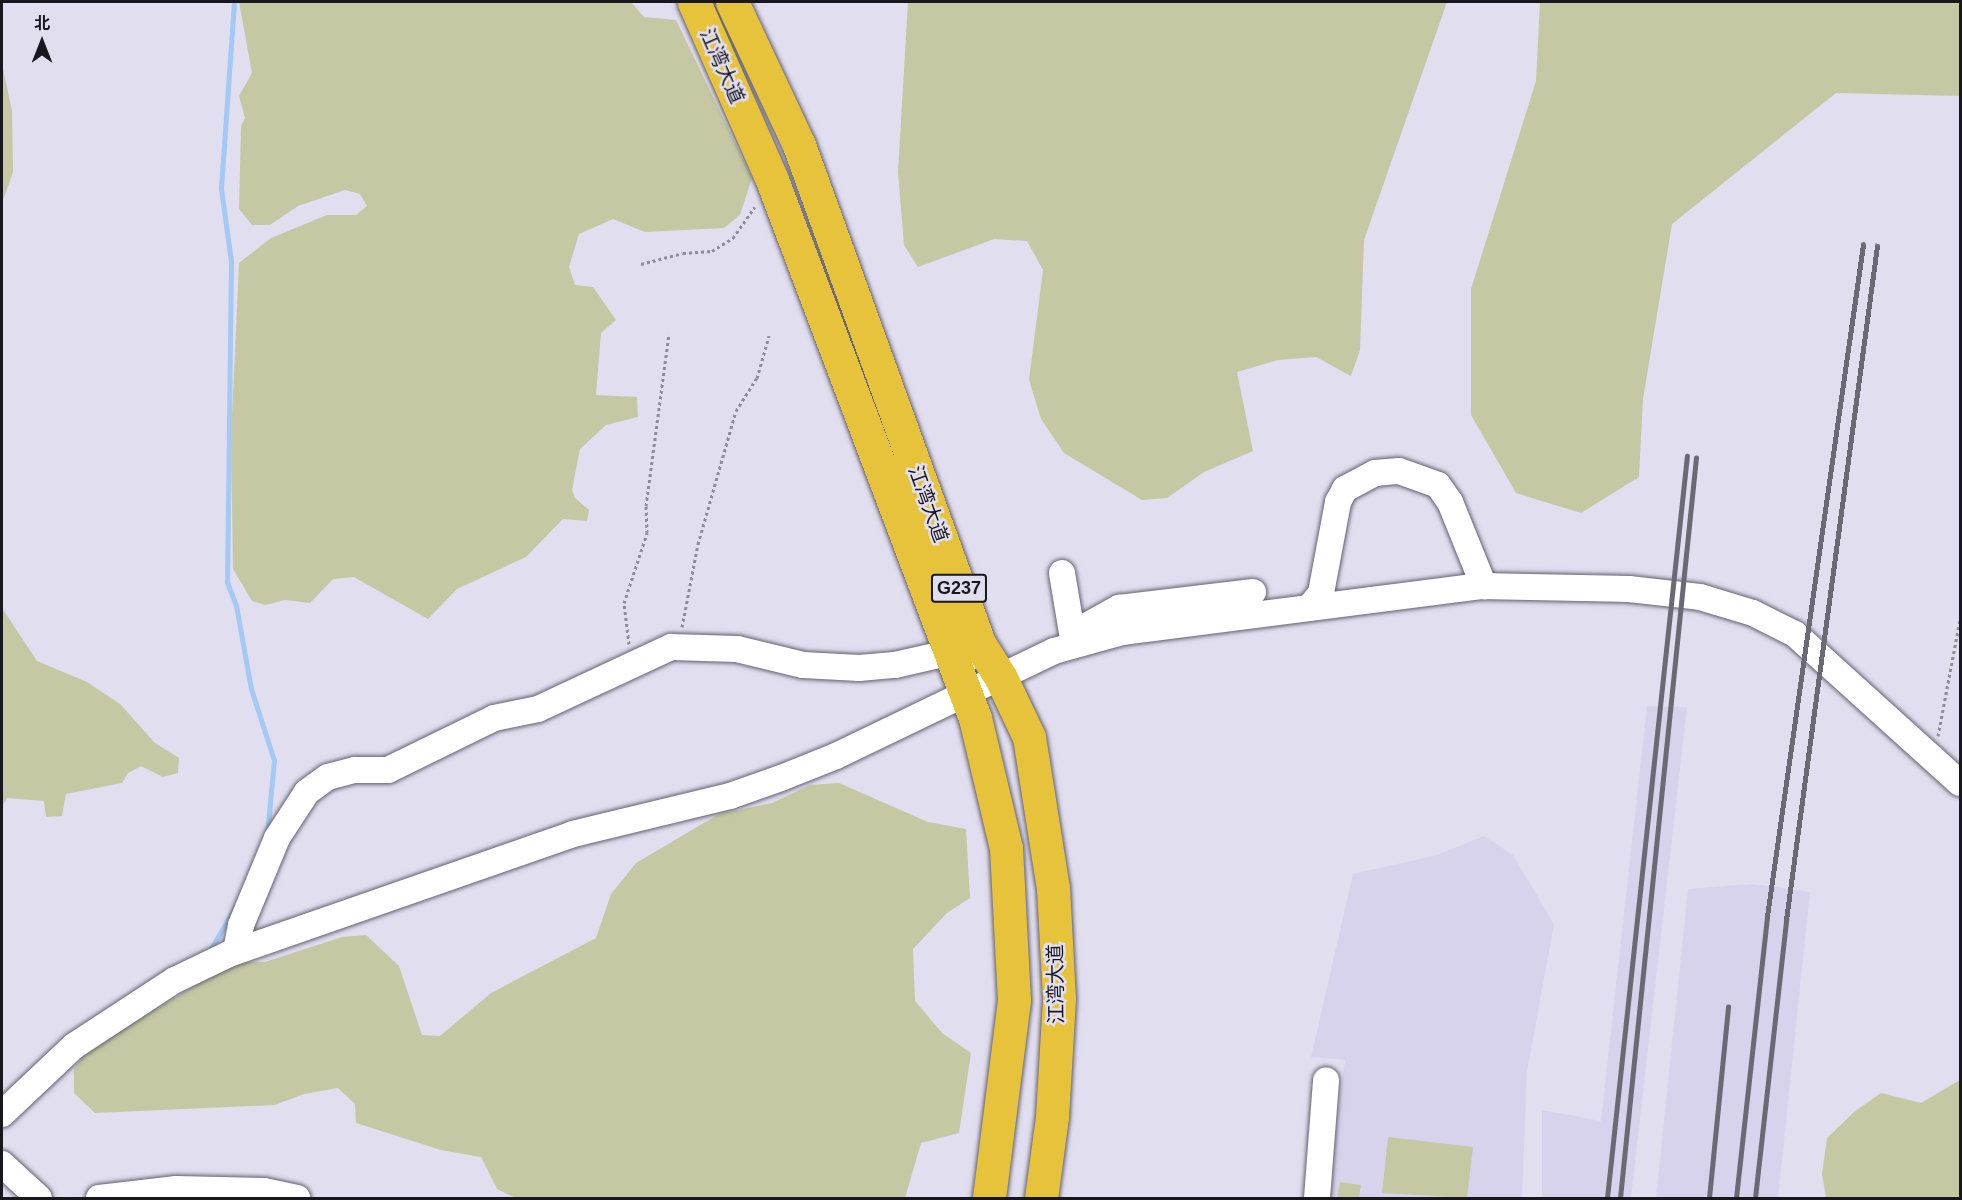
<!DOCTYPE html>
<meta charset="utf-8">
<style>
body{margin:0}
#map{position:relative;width:1962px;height:1200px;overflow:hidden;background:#e1def0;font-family:Arial,"Noto Sans SC",sans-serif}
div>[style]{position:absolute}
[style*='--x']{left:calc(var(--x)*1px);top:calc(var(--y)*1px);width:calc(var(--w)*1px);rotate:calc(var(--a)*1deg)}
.built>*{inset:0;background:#d8d3ed}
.green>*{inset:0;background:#c5c8a3}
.stream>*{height:5px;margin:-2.5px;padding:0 2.5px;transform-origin:2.5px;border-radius:2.5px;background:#a3c9f4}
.path>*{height:3px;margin-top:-1.5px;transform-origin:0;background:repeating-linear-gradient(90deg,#8e8c99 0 3px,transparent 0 6px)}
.roads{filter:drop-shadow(0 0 2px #636070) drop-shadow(0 0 2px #636070)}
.minor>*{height:26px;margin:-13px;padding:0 13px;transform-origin:13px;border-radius:13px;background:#fff}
.highway>*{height:33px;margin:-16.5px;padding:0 16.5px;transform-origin:16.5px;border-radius:16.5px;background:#e6c33a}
.rail>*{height:4.5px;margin:-2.25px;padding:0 2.25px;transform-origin:2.25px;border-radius:2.25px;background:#6b6974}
span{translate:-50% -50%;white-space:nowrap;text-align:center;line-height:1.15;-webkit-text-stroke:5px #e1def0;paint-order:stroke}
.shield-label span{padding:2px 4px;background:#e1def0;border:2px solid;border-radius:4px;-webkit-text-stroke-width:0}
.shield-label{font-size:18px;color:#18171d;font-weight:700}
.street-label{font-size:20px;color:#18171d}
.frame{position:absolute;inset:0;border:3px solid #18171d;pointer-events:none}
.north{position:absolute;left:12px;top:12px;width:60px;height:60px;-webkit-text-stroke:4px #e1def0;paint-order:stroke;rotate:0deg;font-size:16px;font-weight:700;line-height:24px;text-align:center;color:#18171d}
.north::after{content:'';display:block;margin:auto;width:21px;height:27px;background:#18171d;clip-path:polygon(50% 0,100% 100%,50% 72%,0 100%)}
</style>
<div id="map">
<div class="built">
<i style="clip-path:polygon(1647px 706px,1687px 707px,1631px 1198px,1542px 1198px,1542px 1110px,1601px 1121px)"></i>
<i style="clip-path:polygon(1484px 836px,1513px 855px,1554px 924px,1527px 1072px,1522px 1198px,1326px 1198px,1345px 1060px,1311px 1057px,1353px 874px,1437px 855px)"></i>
<i style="clip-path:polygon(1752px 884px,1810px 892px,1778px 1198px,1656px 1198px,1688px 889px)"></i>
</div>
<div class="green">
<i style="clip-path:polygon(239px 2px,631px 2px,644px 17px,676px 20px,752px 178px,740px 215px,724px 228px,645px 232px,613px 219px,579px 234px,569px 267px,575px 285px,593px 287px,616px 320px,601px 333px,596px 395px,637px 397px,638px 417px,606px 425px,580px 449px,572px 490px,575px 498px,589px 510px,587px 521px,563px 519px,526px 557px,457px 589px,428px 619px,354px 577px,333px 579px,310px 603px,285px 600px,265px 605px,252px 601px,233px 569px,231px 440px,239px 263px,271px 238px,327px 215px,356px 215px,367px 206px,360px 194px,345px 190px,298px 206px,270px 225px,252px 225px,239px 209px,241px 126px,245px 118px,239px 96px,252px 73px)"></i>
<i style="clip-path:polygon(908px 2px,1447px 2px,1364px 240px,1360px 350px,1351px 376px,1316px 357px,1278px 360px,1237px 372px,1253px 451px,1204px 472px,1167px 498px,1142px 500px,1064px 453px,1041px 419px,1029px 380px,1043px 270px,1027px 241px,994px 239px,918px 267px,904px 245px,898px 172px)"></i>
<i style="clip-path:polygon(1540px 2px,1960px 2px,1960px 96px,1836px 93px,1672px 224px,1643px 399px,1639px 477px,1581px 513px,1516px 493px,1471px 415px,1471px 289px,1536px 81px)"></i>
<i style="clip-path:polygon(2px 64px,12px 111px,13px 172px,2px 203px)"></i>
<i style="clip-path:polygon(2px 608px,37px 661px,87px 682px,120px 704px,155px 743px,179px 758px,178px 773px,163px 777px,141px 766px,128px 773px,122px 783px,66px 794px,62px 816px,46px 817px,44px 801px,7px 798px,2px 807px)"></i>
<i style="clip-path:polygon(839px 783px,928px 822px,966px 829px,970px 898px,947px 913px,913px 949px,915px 1001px,942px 1033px,971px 1053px,959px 1133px,921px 1143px,905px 1198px,516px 1198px,497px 1189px,481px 1157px,441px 1150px,356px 1123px,355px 1104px,338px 1088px,304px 1094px,275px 1105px,95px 1113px,74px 1093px,74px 1069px,87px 1051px,234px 962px,265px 962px,342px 937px,366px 935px,399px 966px,422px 1035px,440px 1036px,491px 993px,596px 938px,611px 894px,636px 863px,719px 814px,772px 803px,810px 785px)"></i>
<i style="clip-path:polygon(1960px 1080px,1960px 1198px,1826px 1198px,1822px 1174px,1827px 1138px,1854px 1112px,1881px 1093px,1921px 1103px)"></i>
<i style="clip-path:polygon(1388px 1137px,1473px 1147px,1467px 1198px,1382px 1193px)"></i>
<i style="clip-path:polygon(1340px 1182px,1361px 1185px,1359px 1198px,1337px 1198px)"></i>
</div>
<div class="stream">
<i style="--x:234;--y:2;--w:187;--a:94"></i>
<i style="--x:221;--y:189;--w:73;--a:82.1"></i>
<i style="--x:231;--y:261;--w:321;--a:90.7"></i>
<i style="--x:227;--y:582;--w:25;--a:69"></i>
<i style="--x:236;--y:605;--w:85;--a:79.9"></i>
<i style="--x:251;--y:689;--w:75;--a:72.1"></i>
<i style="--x:274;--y:760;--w:74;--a:95.4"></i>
<i style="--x:209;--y:952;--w:53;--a:-59.6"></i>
</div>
<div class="path">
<i style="--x:641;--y:264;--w:43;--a:-14.7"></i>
<i style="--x:683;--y:253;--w:29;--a:-4"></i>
<i style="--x:712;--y:251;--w:25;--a:-32"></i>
<i style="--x:733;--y:238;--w:38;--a:-55"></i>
<i style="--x:682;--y:627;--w:85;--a:-79.1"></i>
<i style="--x:698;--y:544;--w:138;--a:-74.1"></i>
<i style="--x:736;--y:411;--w:39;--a:-58"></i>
<i style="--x:757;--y:378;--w:44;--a:-74.1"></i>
<i style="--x:629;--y:644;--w:41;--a:-97"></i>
<i style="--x:624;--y:603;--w:74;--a:-71.8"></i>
<i style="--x:647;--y:533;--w:27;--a:-92"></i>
<i style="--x:646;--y:506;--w:174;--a:-82.4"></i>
<i style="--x:1938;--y:736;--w:118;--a:-79.3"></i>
</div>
<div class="roads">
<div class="minor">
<i style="--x:1062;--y:573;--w:73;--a:80.5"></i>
<i style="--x:1309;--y:608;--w:19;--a:-51"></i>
<i style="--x:1321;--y:593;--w:93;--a:-79.4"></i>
<i style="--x:1338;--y:502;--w:15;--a:-62"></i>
<i style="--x:1345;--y:489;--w:34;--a:-28"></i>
<i style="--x:1375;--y:473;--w:24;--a:-5"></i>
<i style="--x:1399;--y:471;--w:41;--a:19.7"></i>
<i style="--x:1438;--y:485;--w:21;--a:55"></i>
<i style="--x:1450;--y:502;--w:91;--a:68"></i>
<i style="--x:1074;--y:645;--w:22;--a:-58"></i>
<i style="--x:1086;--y:626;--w:38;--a:-29"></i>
<i style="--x:1119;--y:608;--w:135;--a:-6.8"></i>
<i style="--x:236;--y:951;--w:26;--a:-79"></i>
<i style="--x:241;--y:925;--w:94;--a:-67.5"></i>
<i style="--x:277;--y:838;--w:55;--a:-56.9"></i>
<i style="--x:307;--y:792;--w:26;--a:-36"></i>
<i style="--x:328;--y:777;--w:28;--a:-15"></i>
<i style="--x:355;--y:770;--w:33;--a:0"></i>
<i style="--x:388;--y:770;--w:118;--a:-26.1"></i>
<i style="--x:494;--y:718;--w:45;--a:-11.6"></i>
<i style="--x:538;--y:709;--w:147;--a:-25"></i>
<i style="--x:671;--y:647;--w:66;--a:1.7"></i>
<i style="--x:737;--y:649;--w:68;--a:13.6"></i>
<i style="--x:803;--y:665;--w:56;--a:3.1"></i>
<i style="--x:859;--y:668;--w:36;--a:-5"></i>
<i style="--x:895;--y:665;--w:58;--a:-12.8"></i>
<i style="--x:952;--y:652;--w:16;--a:30"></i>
<i style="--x:2;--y:1114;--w:99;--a:-43.4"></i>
<i style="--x:74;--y:1046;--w:121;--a:-33.2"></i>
<i style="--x:175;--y:980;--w:60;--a:-25.7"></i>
<i style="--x:229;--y:954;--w:364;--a:-19.2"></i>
<i style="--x:573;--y:834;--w:162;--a:-13.6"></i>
<i style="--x:730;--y:796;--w:54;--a:-19.4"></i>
<i style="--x:781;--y:778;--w:59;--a:-21.8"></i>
<i style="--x:836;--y:756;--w:242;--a:-25.7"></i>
<i style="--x:1054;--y:651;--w:71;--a:-15.6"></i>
<i style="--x:1122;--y:632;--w:360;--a:-7.3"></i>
<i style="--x:1479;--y:586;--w:150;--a:1.1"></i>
<i style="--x:1629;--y:589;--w:71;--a:6.4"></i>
<i style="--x:1700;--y:597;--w:55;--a:16.8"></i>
<i style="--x:1753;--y:613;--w:47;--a:26.6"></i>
<i style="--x:1795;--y:634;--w:222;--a:42.1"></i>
<i style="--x:2;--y:1164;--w:50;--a:42.6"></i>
<i style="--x:99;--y:1198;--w:78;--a:-6.7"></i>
<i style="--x:176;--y:1189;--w:88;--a:1.3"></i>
<i style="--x:264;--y:1191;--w:34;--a:12"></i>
<i style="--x:1317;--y:1198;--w:118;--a:-85.6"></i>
</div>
<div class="highway">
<i style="--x:694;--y:2;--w:194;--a:66.3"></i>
<i style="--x:772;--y:180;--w:575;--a:69.33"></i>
<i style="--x:975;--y:718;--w:134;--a:76.6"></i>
<i style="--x:1006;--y:848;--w:152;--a:87"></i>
<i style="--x:1014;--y:1000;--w:200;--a:97.2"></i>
<i style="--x:732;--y:2;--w:158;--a:64.9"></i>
<i style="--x:799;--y:145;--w:530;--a:70.13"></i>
<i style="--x:979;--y:643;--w:41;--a:57.8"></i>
<i style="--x:1001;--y:678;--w:65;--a:64.6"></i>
<i style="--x:1029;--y:737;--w:153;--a:81"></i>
<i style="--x:1053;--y:888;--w:111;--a:86.9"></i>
<i style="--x:1059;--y:999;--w:118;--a:93.4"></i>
<i style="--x:1052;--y:1117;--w:82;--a:97.7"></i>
</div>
</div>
<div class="rail">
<i style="--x:1607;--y:1198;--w:746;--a:-83.85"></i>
<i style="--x:1620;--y:1198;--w:744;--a:-84.14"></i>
<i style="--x:1709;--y:1198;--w:192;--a:-84.3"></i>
<i style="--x:1736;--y:1198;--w:284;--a:-83.7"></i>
<i style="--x:1767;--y:916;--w:678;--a:-81.86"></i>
<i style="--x:1755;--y:1198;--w:280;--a:-83.6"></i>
<i style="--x:1786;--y:920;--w:680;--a:-82.31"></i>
</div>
<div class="shield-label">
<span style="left:959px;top:588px">G237</span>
</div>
<div class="street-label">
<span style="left:722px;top:66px;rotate:66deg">江湾大道</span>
<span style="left:928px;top:504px;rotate:70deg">江湾大道</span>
<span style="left:1056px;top:984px;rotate:-91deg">江湾大道</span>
</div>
<div class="frame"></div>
<div class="north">北</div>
</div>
